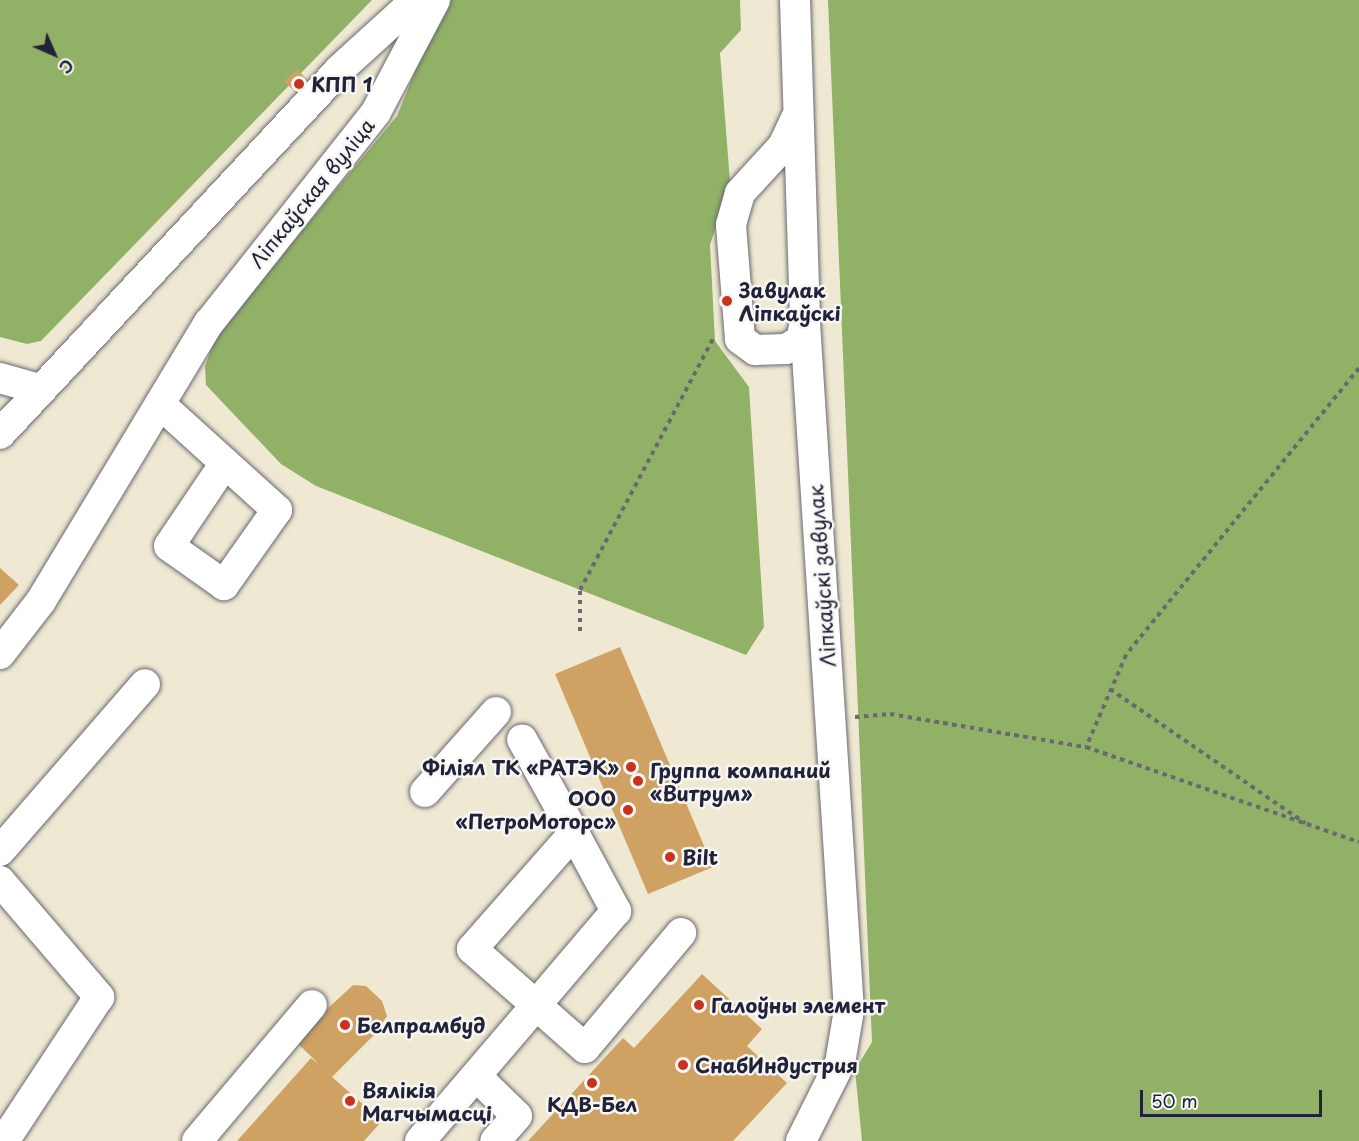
<!DOCTYPE html>
<meta charset="utf-8">
<style>
body{margin:0}
#map{position:relative;width:1359px;height:1141px;overflow:hidden;background:#efe9d3;font-family:"Playpen Sans",sans-serif}
div>[style]{position:absolute}
[style*='--x']{left:calc(var(--x)*1px);top:calc(var(--y)*1px);width:calc(var(--w)*1px);rotate:calc(var(--a)*1deg)}
.forest>*{inset:0;background:#91b266}
.building>*{inset:0;background:#cfa162}
.path>*{height:4px;margin-top:-2px;transform-origin:0;background:repeating-linear-gradient(90deg,#6a6870 0 4.5px,transparent 0 9px)}
.roads{filter:drop-shadow(0 0 2px #6a6870) drop-shadow(0 0 2px #6a6870)}
.minor>*{height:30px;margin:-15px;padding:0 15px;transform-origin:15px;border-radius:15px;background:#fff}
.dots>*{width:16px;height:16px;translate:-50% -50%;box-sizing:border-box;border:3px solid #f6f6f2;border-radius:50%}
span{translate:-50% -50%;white-space:nowrap;text-align:center;line-height:1.15;-webkit-text-stroke:5px #f6f6f2;paint-order:stroke}
.poi-label{font-size:20px;color:#22223b;font-weight:700}
.left{translate:0 -50%;text-align:left}
.right{translate:-100% -50%;text-align:right}
.street-label{font-size:20px;color:#22223b}
.north{position:absolute;left:24px;top:24px;width:60px;height:60px;-webkit-text-stroke:4px #f6f6f2;paint-order:stroke;rotate:135deg;font-size:16px;font-weight:700;line-height:24px;text-align:center;color:#22223b}
.north::after{content:'';display:block;margin:auto;width:21px;height:27px;background:#22223b;clip-path:polygon(50% 0,100% 100%,50% 72%,0 100%)}
.scale{position:absolute;left:1140px;top:1090px;width:182px;height:27px;box-sizing:border-box;border:3px solid #22223b;border-top:0;padding-left:8px;font-size:18px;line-height:21px;white-space:nowrap;color:#22223b;-webkit-text-stroke:4px #f6f6f2;paint-order:stroke}
</style>
<div id="map">
<div class="forest">
<i style="clip-path:polygon(0 0,372px 0,41px 341px,27px 344px,0 337px)"></i>
<i style="clip-path:polygon(444px 0,740px 0,741px 30px,720px 53px,730px 182px,710px 245px,715px 341px,749px 387px,764px 627px,746px 655px,316px 486px,281px 464px,206px 385px,205px 366px,218px 332px,397px 116px)"></i>
<i style="clip-path:polygon(828px 0,1359px 0,1359px 1141px,862px 1141px,855px 1070px,872px 1042px)"></i>
</div>
<div class="building">
<i style="clip-path:polygon(297px 69px,313px 86px,301px 98px,284px 81px)"></i>
<i style="clip-path:polygon(0 568px,19px 585px,0 605px)"></i>
<i style="clip-path:polygon(620px 647px,713px 867px,648px 894px,555px 674px)"></i>
<i style="clip-path:polygon(702px 974px,762px 1029px,747px 1046px,787px 1083px,733px 1141px,528px 1141px,623px 1038px,634px 1048px)"></i>
<i style="clip-path:polygon(353px 985px,366px 986px,382px 1001px,387px 1016px,375px 1034px,332px 1077px,382px 1121px,364px 1141px,237px 1141px,311px 1058px,319px 1064px,294px 1040px)"></i>
</div>
<div class="path">
<i style="--x:1359;--y:368;--w:370;--a:129.1"></i>
<i style="--x:1126;--y:655;--w:100;--a:113.5"></i>
<i style="--x:1086;--y:747;--w:289;--a:19.2"></i>
<i style="--x:580;--y:631;--w:41;--a:-90"></i>
<i style="--x:580;--y:590;--w:284;--a:-62.1"></i>
<i style="--x:1110;--y:689;--w:237;--a:34.5"></i>
<i style="--x:855;--y:717;--w:35;--a:-5"></i>
<i style="--x:890;--y:714;--w:199;--a:9.6"></i>
</div>
<div class="roads">
<div class="minor">
<i style="--x:795;--y:0;--w:323;--a:88.2"></i>
<i style="--x:805;--y:323;--w:688;--a:86.34"></i>
<i style="--x:849;--y:1010;--w:54;--a:99.6"></i>
<i style="--x:840;--y:1063;--w:87;--a:116.6"></i>
<i style="--x:796;--y:118;--w:31;--a:115"></i>
<i style="--x:783;--y:146;--w:64;--a:132.5"></i>
<i style="--x:740;--y:193;--w:33;--a:106"></i>
<i style="--x:731;--y:225;--w:114;--a:85.5"></i>
<i style="--x:740;--y:339;--w:19;--a:36"></i>
<i style="--x:755;--y:350;--w:31;--a:-2"></i>
<i style="--x:786;--y:349;--w:17;--a:-31"></i>
<i style="--x:801;--y:340;--w:17;--a:-77"></i>
<i style="--x:0;--y:378;--w:41;--a:15.8"></i>
<i style="--x:160;--y:404;--w:158;--a:42.2"></i>
<i style="--x:277;--y:510;--w:92;--a:125.2"></i>
<i style="--x:224;--y:585;--w:67;--a:-144.7"></i>
<i style="--x:169;--y:546;--w:100;--a:-56"></i>
<i style="--x:0;--y:434;--w:497;--a:-47"></i>
<i style="--x:339;--y:70;--w:104;--a:-42.3"></i>
<i style="--x:0;--y:654;--w:67;--a:-52.3"></i>
<i style="--x:41;--y:601;--w:325;--a:-58.9"></i>
<i style="--x:209;--y:323;--w:269;--a:-51.6"></i>
<i style="--x:376;--y:112;--w:127;--a:-62.2"></i>
<i style="--x:425;--y:792;--w:107;--a:-48.4"></i>
<i style="--x:574;--y:833;--w:89;--a:61.7"></i>
<i style="--x:616;--y:911;--w:123;--a:130.4"></i>
<i style="--x:536;--y:1005;--w:65;--a:41.3"></i>
<i style="--x:585;--y:1048;--w:150;--a:-50.1"></i>
<i style="--x:0;--y:851;--w:221;--a:-49"></i>
<i style="--x:0;--y:881;--w:153;--a:49.5"></i>
<i style="--x:99;--y:997;--w:173;--a:123.4"></i>
<i style="--x:476;--y:1076;--w:57;--a:44.3"></i>
<i style="--x:517;--y:1116;--w:33;--a:131"></i>
<i style="--x:197;--y:1141;--w:178;--a:-49.8"></i>
<i style="--x:420;--y:1141;--w:179;--a:-49.5"></i>
<i style="--x:536;--y:1005;--w:85;--a:-138.8"></i>
<i style="--x:472;--y:949;--w:154;--a:-48.7"></i>
<i style="--x:574;--y:833;--w:107;--a:-119"></i>
</div>
</div>
<div class="dots">
<i style="left:299px;top:84px;background:#c8321e"></i>
<i style="left:727px;top:301px;background:#c8321e"></i>
<i style="left:631px;top:767px;background:#c8321e"></i>
<i style="left:638px;top:781px;background:#c8321e"></i>
<i style="left:628px;top:810px;background:#c8321e"></i>
<i style="left:670px;top:857px;background:#c8321e"></i>
<i style="left:699px;top:1005px;background:#c8321e"></i>
<i style="left:345px;top:1025px;background:#c8321e"></i>
<i style="left:683px;top:1065px;background:#c8321e"></i>
<i style="left:592px;top:1083px;background:#c8321e"></i>
<i style="left:350px;top:1101px;background:#c8321e"></i>
</div>
<div class="poi-label">
<span class="left" style="left:311px;top:84px">КПП 1</span>
<span class="left" style="left:739px;top:302px">Завулак<br>Ліпкаўскі</span>
<span class="right" style="left:619px;top:767px">Філіял ТК «РАТЭК»</span>
<span class="left" style="left:650px;top:782px">Группа компаний<br>«Витрум»</span>
<span class="right" style="left:616px;top:810px">ООО<br>«ПетроМоторс»</span>
<span class="left" style="left:682px;top:857px">Bilt</span>
<span class="left" style="left:711px;top:1005px">Галоўны элемент</span>
<span class="left" style="left:357px;top:1025px">Белпрамбуд</span>
<span class="left" style="left:695px;top:1065px">СнабИндустрия</span>
<span class="left" style="left:362px;top:1102px">Вялікія<br>Магчымасці</span>
<span style="left:592px;top:1104px">КДВ-Бел</span>
</div>
<div class="street-label">
<span style="left:312px;top:193px;rotate:-51deg">Ліпкаўская вуліца</span>
<span style="left:822px;top:576px;rotate:-94deg">Ліпкаўскі завулак</span>
</div>
<div class="north">С</div>
<div class="scale">50 m</div>
</div>
